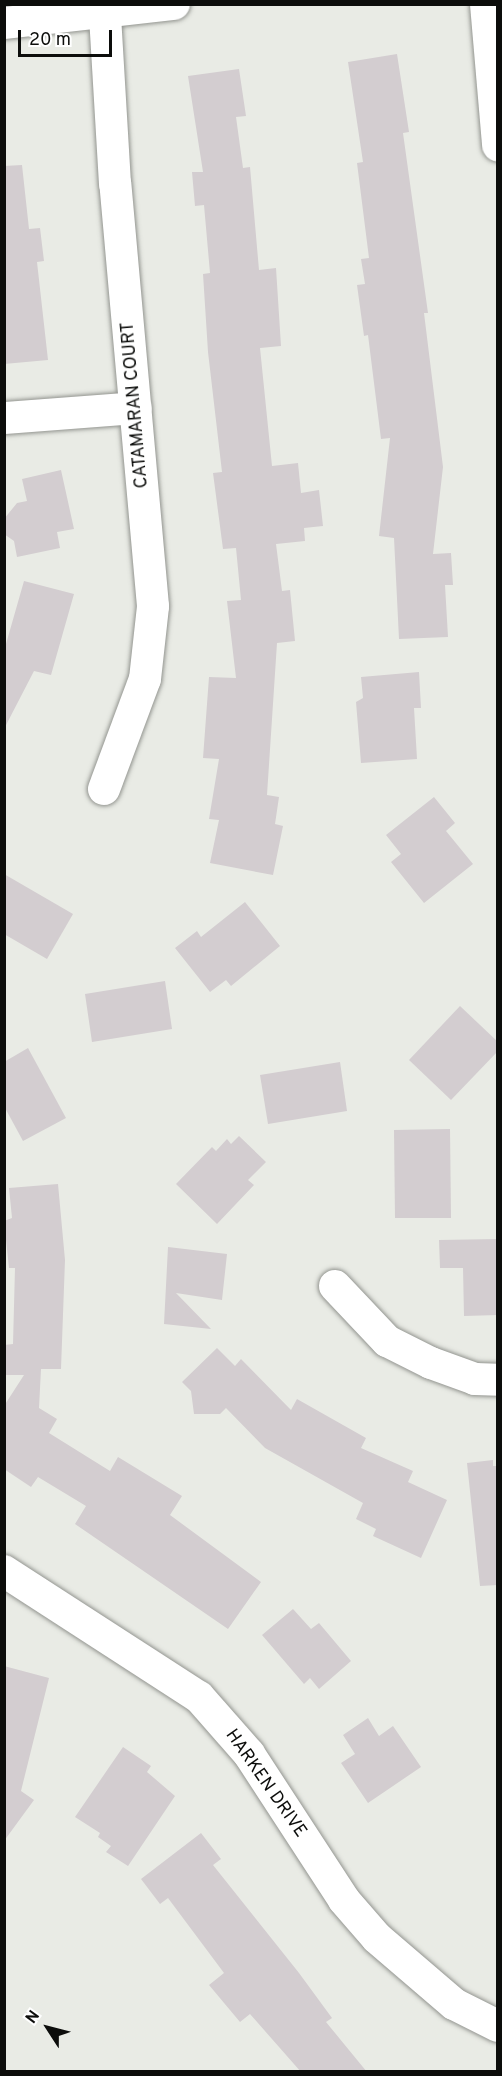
<!DOCTYPE html>
<style>
body{margin:0}
#map{position:relative;width:502px;height:2076px;overflow:hidden;background:#e9ebe5;font-family:Overpass,sans-serif}
div>[style]{position:absolute}
[style*='--x']{left:calc(var(--x)*1px);top:calc(var(--y)*1px);width:calc(var(--w)*1px);rotate:calc(var(--a)*1deg)}
.building>*{inset:0;background:#d3cdd0}
.roads{filter:drop-shadow(0 0 2px #939590) drop-shadow(0 0 2px #939590)}
.minor>*{height:32px;margin:-16px;padding:0 16px;transform-origin:16px;border-radius:16px;background:#fff}
span{translate:-50% -50%;white-space:nowrap;text-align:center;line-height:1.15;-webkit-text-stroke:5px #fff;paint-order:stroke}
.street-label{font-size:18px;color:#0c0d0b}
.frame{position:absolute;inset:0;border:6px solid #0c0d0b;pointer-events:none}
.north{position:absolute;left:18px;top:1998px;width:60px;height:60px;-webkit-text-stroke:4px #fff;paint-order:stroke;rotate:306deg;font-size:16px;font-weight:700;line-height:24px;text-align:center;color:#0c0d0b}
.north::after{content:'';display:block;margin:auto;width:21px;height:27px;background:#0c0d0b;clip-path:polygon(50% 0,100% 100%,50% 72%,0 100%)}
.scale{position:absolute;left:18px;top:30px;width:94px;height:27px;box-sizing:border-box;border:3px solid #0c0d0b;border-top:0;padding-left:8px;font-size:18px;line-height:21px;white-space:nowrap;color:#0c0d0b;-webkit-text-stroke:4px #fff;paint-order:stroke}
</style>
<div id="map">
<div class="building">
<i style="clip-path:polygon(397px 54px,409px 132px,403px 133px,428px 313px,424px 313px,443px 467px,433px 554px,451px 553px,453px 585px,445px 585px,448px 637px,399px 639px,394px 538px,379px 536px,390px 438px,381px 439px,368px 335px,364px 336px,357px 285px,365px 284px,361px 259px,369px 258px,357px 163px,363px 162px,348px 62px)"></i>
<i style="clip-path:polygon(239px 69px,246px 116px,236px 117px,243px 168px,250px 167px,259px 270px,276px 268px,281px 346px,260px 348px,272px 466px,298px 463px,301px 493px,319px 490px,323px 526px,304px 528px,305px 541px,276px 544px,282px 591px,290px 590px,295px 641px,277px 643px,267px 795px,279px 797px,275px 824px,283px 826px,273px 875px,210px 863px,219px 820px,209px 819px,219px 759px,203px 758px,209px 677px,236px 678px,227px 601px,241px 600px,236px 548px,223px 549px,213px 473px,222px 472px,208px 352px,203px 274px,210px 273px,204px 205px,195px 206px,192px 172px,203px 172px,188px 76px)"></i>
<i style="clip-path:polygon(22px 165px,29px 229px,40px 228px,44px 261px,37px 262px,48px 360px,4px 364px,4px 166px)"></i>
<i style="clip-path:polygon(61px 470px,74px 529px,57px 532px,60px 548px,17px 557px,14px 541px,4px 534px,4px 519px,17px 503px,27px 501px,22px 479px)"></i>
<i style="clip-path:polygon(24px 581px,74px 594px,51px 675px,34px 671px,4px 729px,4px 651px)"></i>
<i style="clip-path:polygon(419px 672px,421px 708px,414px 708px,417px 759px,361px 763px,356px 702px,363px 698px,361px 677px)"></i>
<i style="clip-path:polygon(434px 797px,455px 823px,446px 831px,473px 864px,424px 903px,391px 862px,401px 854px,386px 835px)"></i>
<i style="clip-path:polygon(4px 874px,73px 914px,47px 959px,4px 934px)"></i>
<i style="clip-path:polygon(245px 902px,280px 946px,231px 986px,226px 980px,210px 992px,175px 948px,197px 931px,201px 937px)"></i>
<i style="clip-path:polygon(165px 981px,172px 1029px,92px 1042px,85px 994px)"></i>
<i style="clip-path:polygon(460px 1006px,498px 1042px,498px 1051px,451px 1100px,409px 1060px)"></i>
<i style="clip-path:polygon(28px 1048px,66px 1118px,23px 1141px,4px 1106px,4px 1062px)"></i>
<i style="clip-path:polygon(340px 1062px,347px 1111px,268px 1124px,260px 1075px)"></i>
<i style="clip-path:polygon(450px 1129px,451px 1218px,395px 1218px,394px 1130px)"></i>
<i style="clip-path:polygon(239px 1136px,266px 1162px,248px 1180px,254px 1185px,217px 1224px,176px 1184px,212px 1147px,216px 1151px,227px 1139px,231px 1144px)"></i>
<i style="clip-path:polygon(58px 1184px,65px 1260px,61px 1369px,41px 1369px,39px 1408px,57px 1419px,49px 1433px,110px 1471px,118px 1457px,182px 1496px,170px 1515px,261px 1582px,228px 1629px,75px 1524px,86px 1506px,38px 1477px,31px 1487px,4px 1469px,4px 1406px,24px 1375px,4px 1375px,4px 1345px,13px 1344px,15px 1268px,9px 1268px,4px 1221px,12px 1218px,9px 1188px)"></i>
<i style="clip-path:polygon(498px 1239px,498px 1315px,464px 1316px,463px 1268px,440px 1268px,439px 1240px)"></i>
<i style="clip-path:polygon(168px 1247px,227px 1254px,222px 1300px,176px 1293px,211px 1329px,164px 1324px)"></i>
<i style="clip-path:polygon(217px 1348px,235px 1366px,241px 1359px,291px 1410px,297px 1399px,366px 1438px,361px 1448px,413px 1471px,408px 1482px,447px 1500px,421px 1558px,373px 1536px,376px 1529px,356px 1519px,363px 1503px,265px 1448px,226px 1408px,220px 1414px,194px 1414px,191px 1391px,182px 1382px)"></i>
<i style="clip-path:polygon(493px 1460px,493px 1466px,498px 1466px,498px 1585px,480px 1586px,467px 1463px)"></i>
<i style="clip-path:polygon(293px 1609px,311px 1629px,319px 1623px,351px 1661px,319px 1689px,310px 1678px,304px 1684px,262px 1635px)"></i>
<i style="clip-path:polygon(4px 1666px,49px 1678px,21px 1791px,34px 1800px,4px 1841px)"></i>
<i style="clip-path:polygon(368px 1718px,379px 1736px,393px 1726px,421px 1767px,368px 1803px,341px 1763px,355px 1754px,343px 1735px)"></i>
<i style="clip-path:polygon(123px 1747px,151px 1766px,147px 1772px,175px 1796px,128px 1866px,106px 1852px,111px 1846px,98px 1837px,100px 1833px,75px 1817px)"></i>
<i style="clip-path:polygon(201px 1833px,221px 1859px,213px 1865px,299px 1973px,332px 2018px,326px 2022px,367px 2072px,301px 2072px,250px 2014px,240px 2022px,209px 1985px,224px 1973px,168px 1898px,160px 1904px,141px 1879px)"></i>
</div>
<div class="roads">
<div class="minor">
<i style="--x:486;--y:4;--w:142;--a:85.1"></i>
<i style="--x:4;--y:23;--w:171;--a:-6.4"></i>
<i style="--x:4;--y:418;--w:132;--a:-4.3"></i>
<i style="--x:104;--y:789;--w:117;--a:-69.6"></i>
<i style="--x:145;--y:679;--w:73;--a:-83.7"></i>
<i style="--x:153;--y:606;--w:424;--a:-95.1"></i>
<i style="--x:115;--y:184;--w:170;--a:-93.4"></i>
<i style="--x:335;--y:1286;--w:76;--a:46.6"></i>
<i style="--x:387;--y:1341;--w:49;--a:26.6"></i>
<i style="--x:431;--y:1363;--w:47;--a:20"></i>
<i style="--x:475;--y:1379;--w:23;--a:2"></i>
<i style="--x:4;--y:1571;--w:232;--a:32.9"></i>
<i style="--x:199;--y:1697;--w:76;--a:48.7"></i>
<i style="--x:249;--y:1754;--w:174;--a:56.9"></i>
<i style="--x:344;--y:1900;--w:50;--a:49"></i>
<i style="--x:377;--y:1938;--w:101;--a:40.6"></i>
<i style="--x:454;--y:2004;--w:49;--a:26.6"></i>
</div>
</div>
<div class="street-label">
<span style="left:136px;top:405px;rotate:-95deg">CATAMARAN COURT</span>
<span style="left:265px;top:1784px;rotate:55deg">HARKEN DRIVE</span>
</div>
<div class="frame"></div>
<div class="north">N</div>
<div class="scale">20 m</div>
</div>
